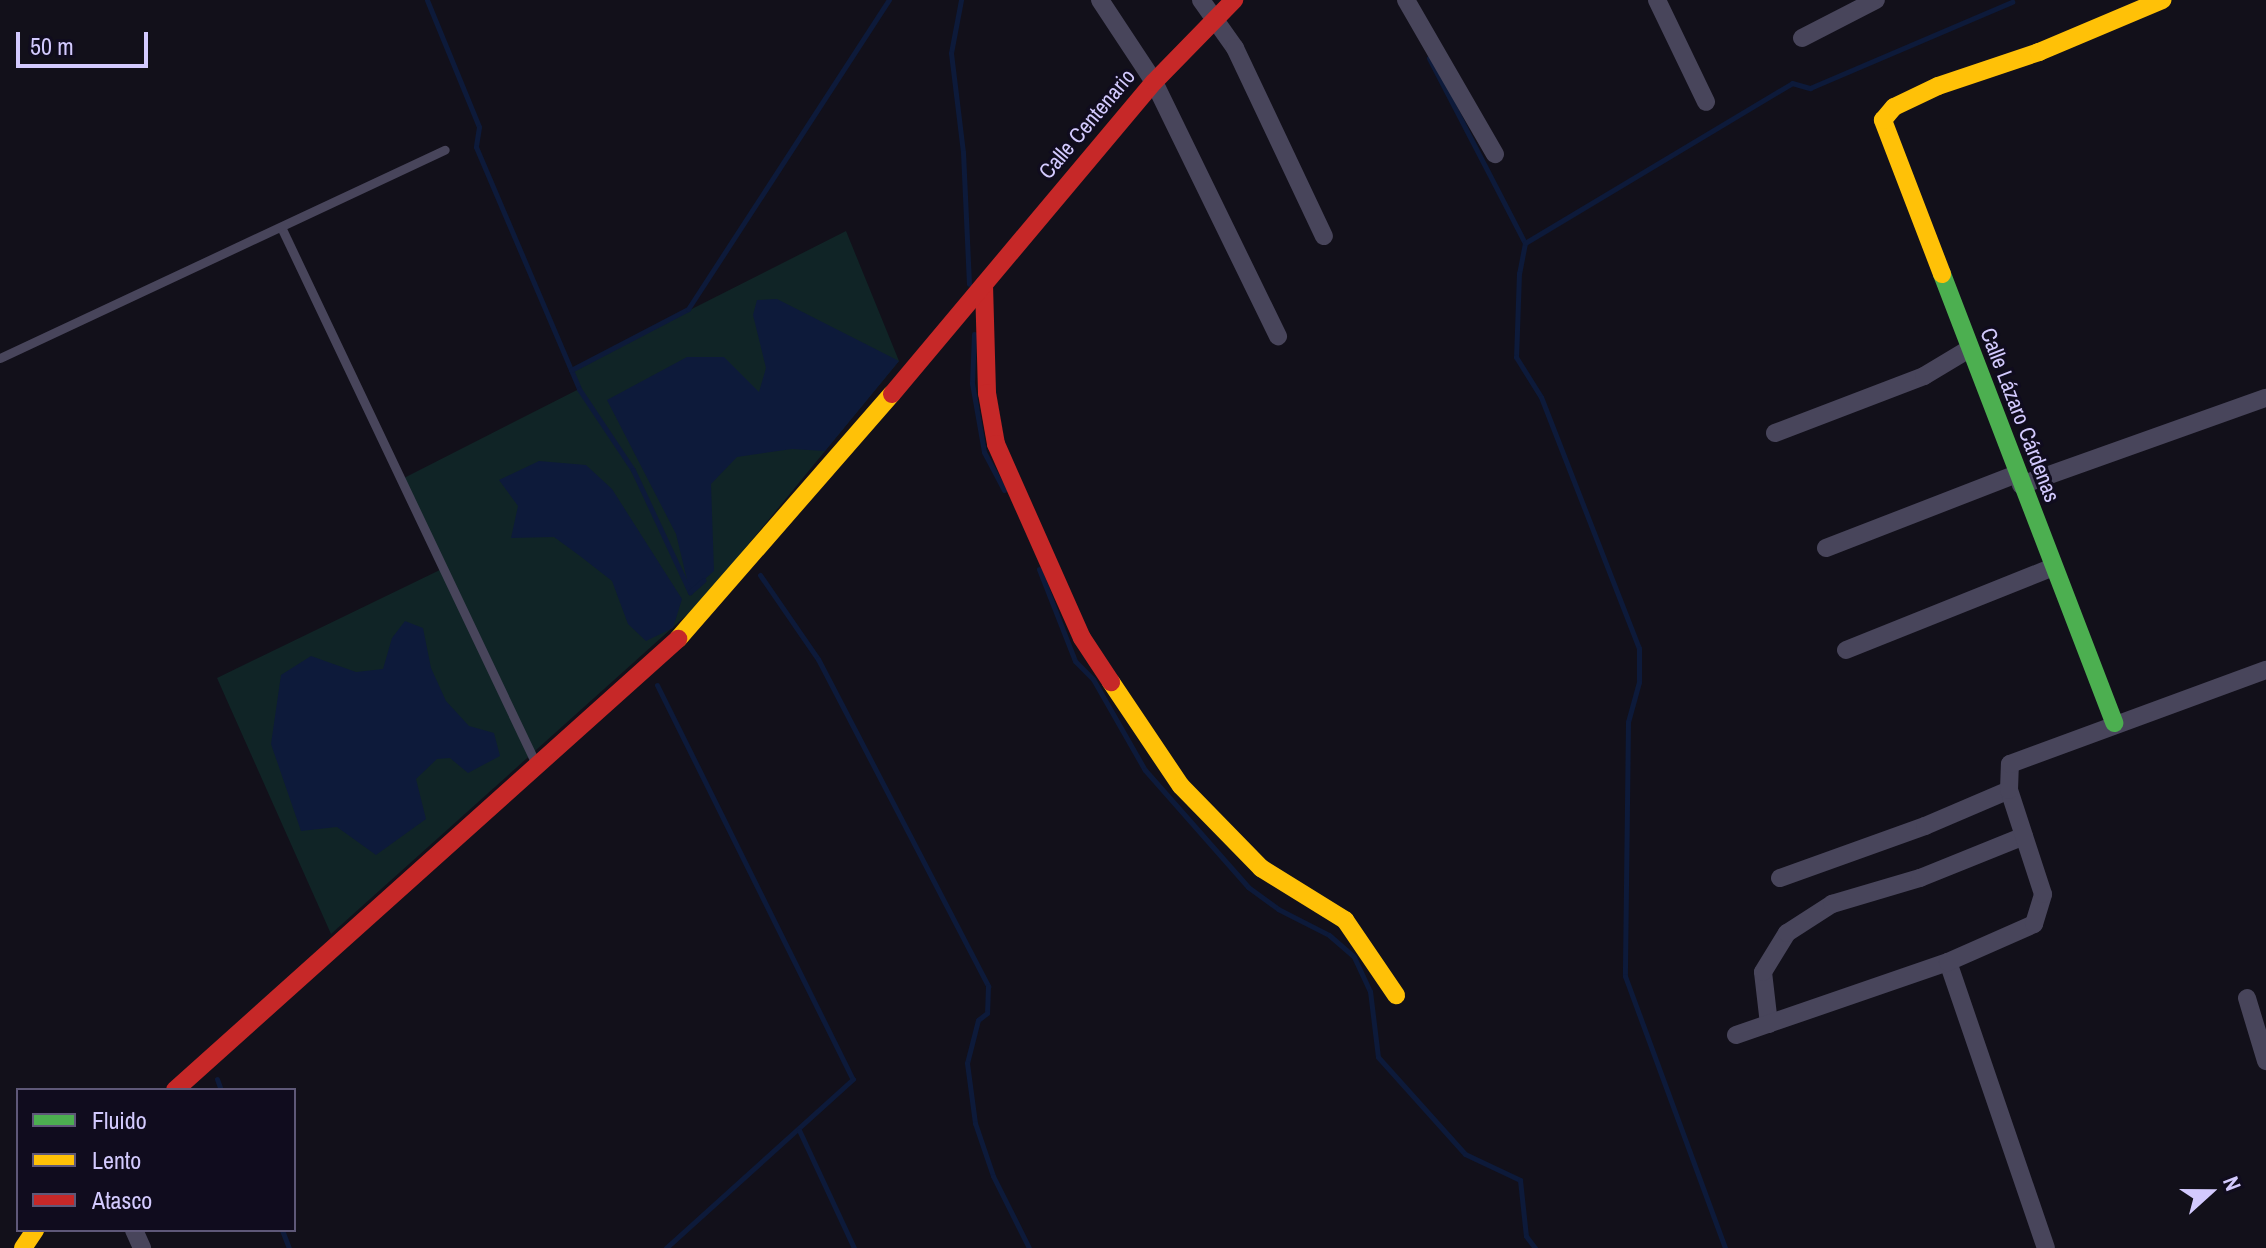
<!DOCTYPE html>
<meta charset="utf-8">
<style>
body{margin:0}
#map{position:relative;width:2266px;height:1248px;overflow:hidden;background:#12101a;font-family:"Archivo Narrow",sans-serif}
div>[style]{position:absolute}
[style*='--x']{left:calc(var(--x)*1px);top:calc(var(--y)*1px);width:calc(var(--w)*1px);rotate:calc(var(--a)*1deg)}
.green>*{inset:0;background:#102426}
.water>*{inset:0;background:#0d1a3a}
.stream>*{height:5px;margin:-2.5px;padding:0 2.5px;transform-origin:2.5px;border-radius:2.5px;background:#0d1a3a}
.lane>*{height:9px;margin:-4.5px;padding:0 4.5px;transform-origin:4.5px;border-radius:4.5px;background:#48455b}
.street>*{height:18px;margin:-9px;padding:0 9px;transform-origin:9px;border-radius:9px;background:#48455b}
.fast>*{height:18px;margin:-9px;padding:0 9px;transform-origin:9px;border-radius:9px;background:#4caf50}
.slow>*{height:18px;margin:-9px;padding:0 9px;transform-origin:9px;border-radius:9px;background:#ffc107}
.jam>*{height:18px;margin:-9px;padding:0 9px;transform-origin:9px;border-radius:9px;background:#c62828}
span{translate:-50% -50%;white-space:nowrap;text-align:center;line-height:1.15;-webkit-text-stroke:6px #100c1e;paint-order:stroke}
.street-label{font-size:22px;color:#d3cafe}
.legend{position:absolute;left:16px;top:1088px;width:280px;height:144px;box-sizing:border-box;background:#100c1e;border:2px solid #5e5878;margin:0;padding:10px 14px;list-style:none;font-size:24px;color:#d3cafe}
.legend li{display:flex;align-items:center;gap:16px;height:40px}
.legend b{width:40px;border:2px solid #5e5878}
.north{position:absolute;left:2170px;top:1152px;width:80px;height:80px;-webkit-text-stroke:6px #100c1e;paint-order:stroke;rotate:69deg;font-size:22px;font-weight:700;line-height:32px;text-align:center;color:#d3cafe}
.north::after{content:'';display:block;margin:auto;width:28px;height:36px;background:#d3cafe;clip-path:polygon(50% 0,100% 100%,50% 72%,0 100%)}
.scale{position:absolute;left:16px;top:32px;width:132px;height:36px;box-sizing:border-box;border:4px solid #d3cafe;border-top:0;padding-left:10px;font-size:24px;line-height:28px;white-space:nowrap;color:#d3cafe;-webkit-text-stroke:6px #100c1e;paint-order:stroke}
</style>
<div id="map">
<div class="green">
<i style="clip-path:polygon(846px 231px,899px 361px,701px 602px,331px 934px,217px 678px,446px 567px,402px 479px,579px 389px,571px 370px)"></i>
</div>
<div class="water">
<i style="clip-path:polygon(777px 299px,899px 361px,825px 451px,792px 449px,737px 457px,711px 484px,714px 571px,690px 592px,676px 534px,607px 400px,687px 357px,724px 357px,759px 392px,766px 368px,753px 315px,757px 300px)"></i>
<i style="clip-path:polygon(539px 461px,586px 465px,612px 489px,682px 599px,673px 628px,646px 641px,628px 624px,612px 581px,580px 556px,554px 537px,511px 538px,518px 506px,499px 480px)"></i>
<i style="clip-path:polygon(405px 621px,423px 628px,431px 668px,446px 701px,469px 726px,494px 733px,500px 756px,468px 773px,450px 758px,437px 759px,416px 779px,426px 819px,376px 855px,337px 827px,301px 831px,271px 744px,281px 675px,311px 656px,356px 672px,383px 669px,392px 638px)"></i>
</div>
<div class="stream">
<i style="--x:427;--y:0;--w:137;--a:67.7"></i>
<i style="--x:479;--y:127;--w:20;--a:99"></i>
<i style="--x:476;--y:147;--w:263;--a:66.9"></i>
<i style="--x:579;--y:389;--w:97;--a:56.3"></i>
<i style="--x:633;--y:470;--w:135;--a:65"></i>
<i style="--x:690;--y:592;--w:18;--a:-41"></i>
<i style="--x:961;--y:0;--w:54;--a:100.7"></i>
<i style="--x:951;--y:53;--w:100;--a:83.1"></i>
<i style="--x:963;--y:152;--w:132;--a:87.4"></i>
<i style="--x:1429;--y:58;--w:208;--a:62.6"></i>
<i style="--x:1525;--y:243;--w:31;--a:101"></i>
<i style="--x:1519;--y:273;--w:84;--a:92"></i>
<i style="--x:1516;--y:357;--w:47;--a:58"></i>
<i style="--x:1541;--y:397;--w:269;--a:68.7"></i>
<i style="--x:1639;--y:648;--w:34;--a:90"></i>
<i style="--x:1639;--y:682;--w:41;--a:105.4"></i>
<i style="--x:1628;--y:722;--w:254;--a:90.7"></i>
<i style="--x:1625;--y:976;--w:290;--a:69.8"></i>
<i style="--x:1525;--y:243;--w:311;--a:-30.9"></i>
<i style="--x:1792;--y:83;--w:19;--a:16"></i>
<i style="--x:1810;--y:88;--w:220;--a:-23.1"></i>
<i style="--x:974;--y:334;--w:49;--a:92.3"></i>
<i style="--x:972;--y:383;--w:70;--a:80.1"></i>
<i style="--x:984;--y:452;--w:43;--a:62.2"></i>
<i style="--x:571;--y:370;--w:132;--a:-27.5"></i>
<i style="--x:688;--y:309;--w:369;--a:-57"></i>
<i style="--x:1039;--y:569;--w:99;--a:68.6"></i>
<i style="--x:1075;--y:661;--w:25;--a:45"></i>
<i style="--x:1093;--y:679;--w:105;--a:60.3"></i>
<i style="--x:1145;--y:770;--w:156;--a:48.6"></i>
<i style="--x:1248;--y:887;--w:37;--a:36"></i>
<i style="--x:1278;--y:909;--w:57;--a:27"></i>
<i style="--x:1329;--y:935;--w:33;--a:41"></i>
<i style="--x:1354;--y:957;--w:38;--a:65"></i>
<i style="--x:1370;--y:991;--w:66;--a:83.1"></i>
<i style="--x:1378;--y:1057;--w:130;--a:48.1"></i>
<i style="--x:1465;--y:1154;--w:61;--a:25.3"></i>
<i style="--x:1520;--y:1180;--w:56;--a:83.9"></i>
<i style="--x:1526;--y:1236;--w:15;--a:53"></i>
<i style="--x:760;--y:575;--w:102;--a:55.4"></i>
<i style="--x:818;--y:659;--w:369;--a:62.5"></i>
<i style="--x:988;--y:986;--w:27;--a:92"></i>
<i style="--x:987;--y:1013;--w:11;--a:142"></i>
<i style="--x:978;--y:1020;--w:44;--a:104.3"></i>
<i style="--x:967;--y:1063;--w:61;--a:82.4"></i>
<i style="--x:975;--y:1123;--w:56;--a:71.2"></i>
<i style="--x:993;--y:1176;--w:80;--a:63.4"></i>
<i style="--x:657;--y:685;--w:440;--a:63.6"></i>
<i style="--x:853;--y:1079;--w:252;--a:137.9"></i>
<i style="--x:217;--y:1079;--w:12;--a:70"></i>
<i style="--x:799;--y:1130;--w:130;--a:65"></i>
<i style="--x:282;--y:1230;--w:19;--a:69"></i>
</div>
<div class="lane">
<i style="--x:282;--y:229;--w:592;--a:64.6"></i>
<i style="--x:0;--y:358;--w:491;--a:-25.1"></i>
</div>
<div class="street">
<i style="--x:1100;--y:0;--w:98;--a:56.6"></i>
<i style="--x:1154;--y:82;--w:283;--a:64"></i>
<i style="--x:1201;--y:0;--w:59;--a:54.7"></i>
<i style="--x:1235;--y:48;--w:208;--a:64.7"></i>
<i style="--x:1406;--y:0;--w:178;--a:60"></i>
<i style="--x:1657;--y:0;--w:113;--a:64.3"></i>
<i style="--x:1802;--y:38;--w:83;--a:-27.2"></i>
<i style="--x:1775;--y:433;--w:160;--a:-20.9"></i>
<i style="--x:1924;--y:376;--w:52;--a:-31"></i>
<i style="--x:2021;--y:485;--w:260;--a:-19.6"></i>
<i style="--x:1826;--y:548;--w:205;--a:-21.2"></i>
<i style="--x:1846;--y:650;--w:223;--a:-21.8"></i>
<i style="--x:1780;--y:878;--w:154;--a:-19.7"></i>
<i style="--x:1925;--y:826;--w:91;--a:-23.2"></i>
<i style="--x:1948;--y:962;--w:302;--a:71.1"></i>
<i style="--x:2247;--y:998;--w:66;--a:73.2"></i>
<i style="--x:1769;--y:1024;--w:52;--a:-96.6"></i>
<i style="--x:1763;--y:972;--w:46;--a:-58.4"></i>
<i style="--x:1787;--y:933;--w:54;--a:-32.8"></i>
<i style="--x:1832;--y:904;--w:92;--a:-16.5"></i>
<i style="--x:1920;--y:878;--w:112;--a:-22"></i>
<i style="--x:1736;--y:1035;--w:224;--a:-19"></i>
<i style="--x:1948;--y:962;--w:94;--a:-23.8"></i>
<i style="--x:2034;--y:924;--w:31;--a:-73"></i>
<i style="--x:2043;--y:894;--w:109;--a:-108.1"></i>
<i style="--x:2009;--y:790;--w:26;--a:-88"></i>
<i style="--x:2010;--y:764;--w:273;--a:-20.2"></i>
<i style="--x:134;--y:1230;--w:20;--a:66"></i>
</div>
<div class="fast">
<i style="--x:1942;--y:274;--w:481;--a:69"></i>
</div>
<div class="slow">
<i style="--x:1942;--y:274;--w:165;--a:-111"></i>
<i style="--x:1883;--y:120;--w:17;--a:-50"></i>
<i style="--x:1894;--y:107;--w:49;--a:-25.5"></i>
<i style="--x:1938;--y:86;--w:107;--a:-18.6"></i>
<i style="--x:2039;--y:52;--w:134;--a:-22.9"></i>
<i style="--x:678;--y:639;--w:325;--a:-48.9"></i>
<i style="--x:1111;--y:682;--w:125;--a:56.1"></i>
<i style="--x:1181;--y:786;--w:115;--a:45.7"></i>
<i style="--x:1261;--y:868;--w:99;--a:31.8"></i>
<i style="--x:1345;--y:920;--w:91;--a:55.8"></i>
<i style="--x:23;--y:1248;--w:22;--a:-56"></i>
</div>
<div class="jam">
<i style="--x:984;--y:285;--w:108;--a:88.4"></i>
<i style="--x:987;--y:393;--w:52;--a:80"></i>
<i style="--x:996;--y:444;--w:212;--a:66.1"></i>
<i style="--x:1082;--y:638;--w:53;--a:56.6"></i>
<i style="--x:892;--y:394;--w:407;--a:-50"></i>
<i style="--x:1154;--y:82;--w:115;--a:-45.7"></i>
<i style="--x:175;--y:1090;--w:676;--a:-41.88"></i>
</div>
<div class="street-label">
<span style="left:1087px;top:124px;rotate:-50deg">Calle Centenario</span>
<span style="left:2020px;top:415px;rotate:69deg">Calle Lázaro Cárdenas</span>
</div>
<ul class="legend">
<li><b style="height:10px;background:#4caf50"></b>Fluido</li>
<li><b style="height:10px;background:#ffc107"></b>Lento</li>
<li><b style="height:10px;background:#c62828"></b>Atasco</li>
</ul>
<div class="north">N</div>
<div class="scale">50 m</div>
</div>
